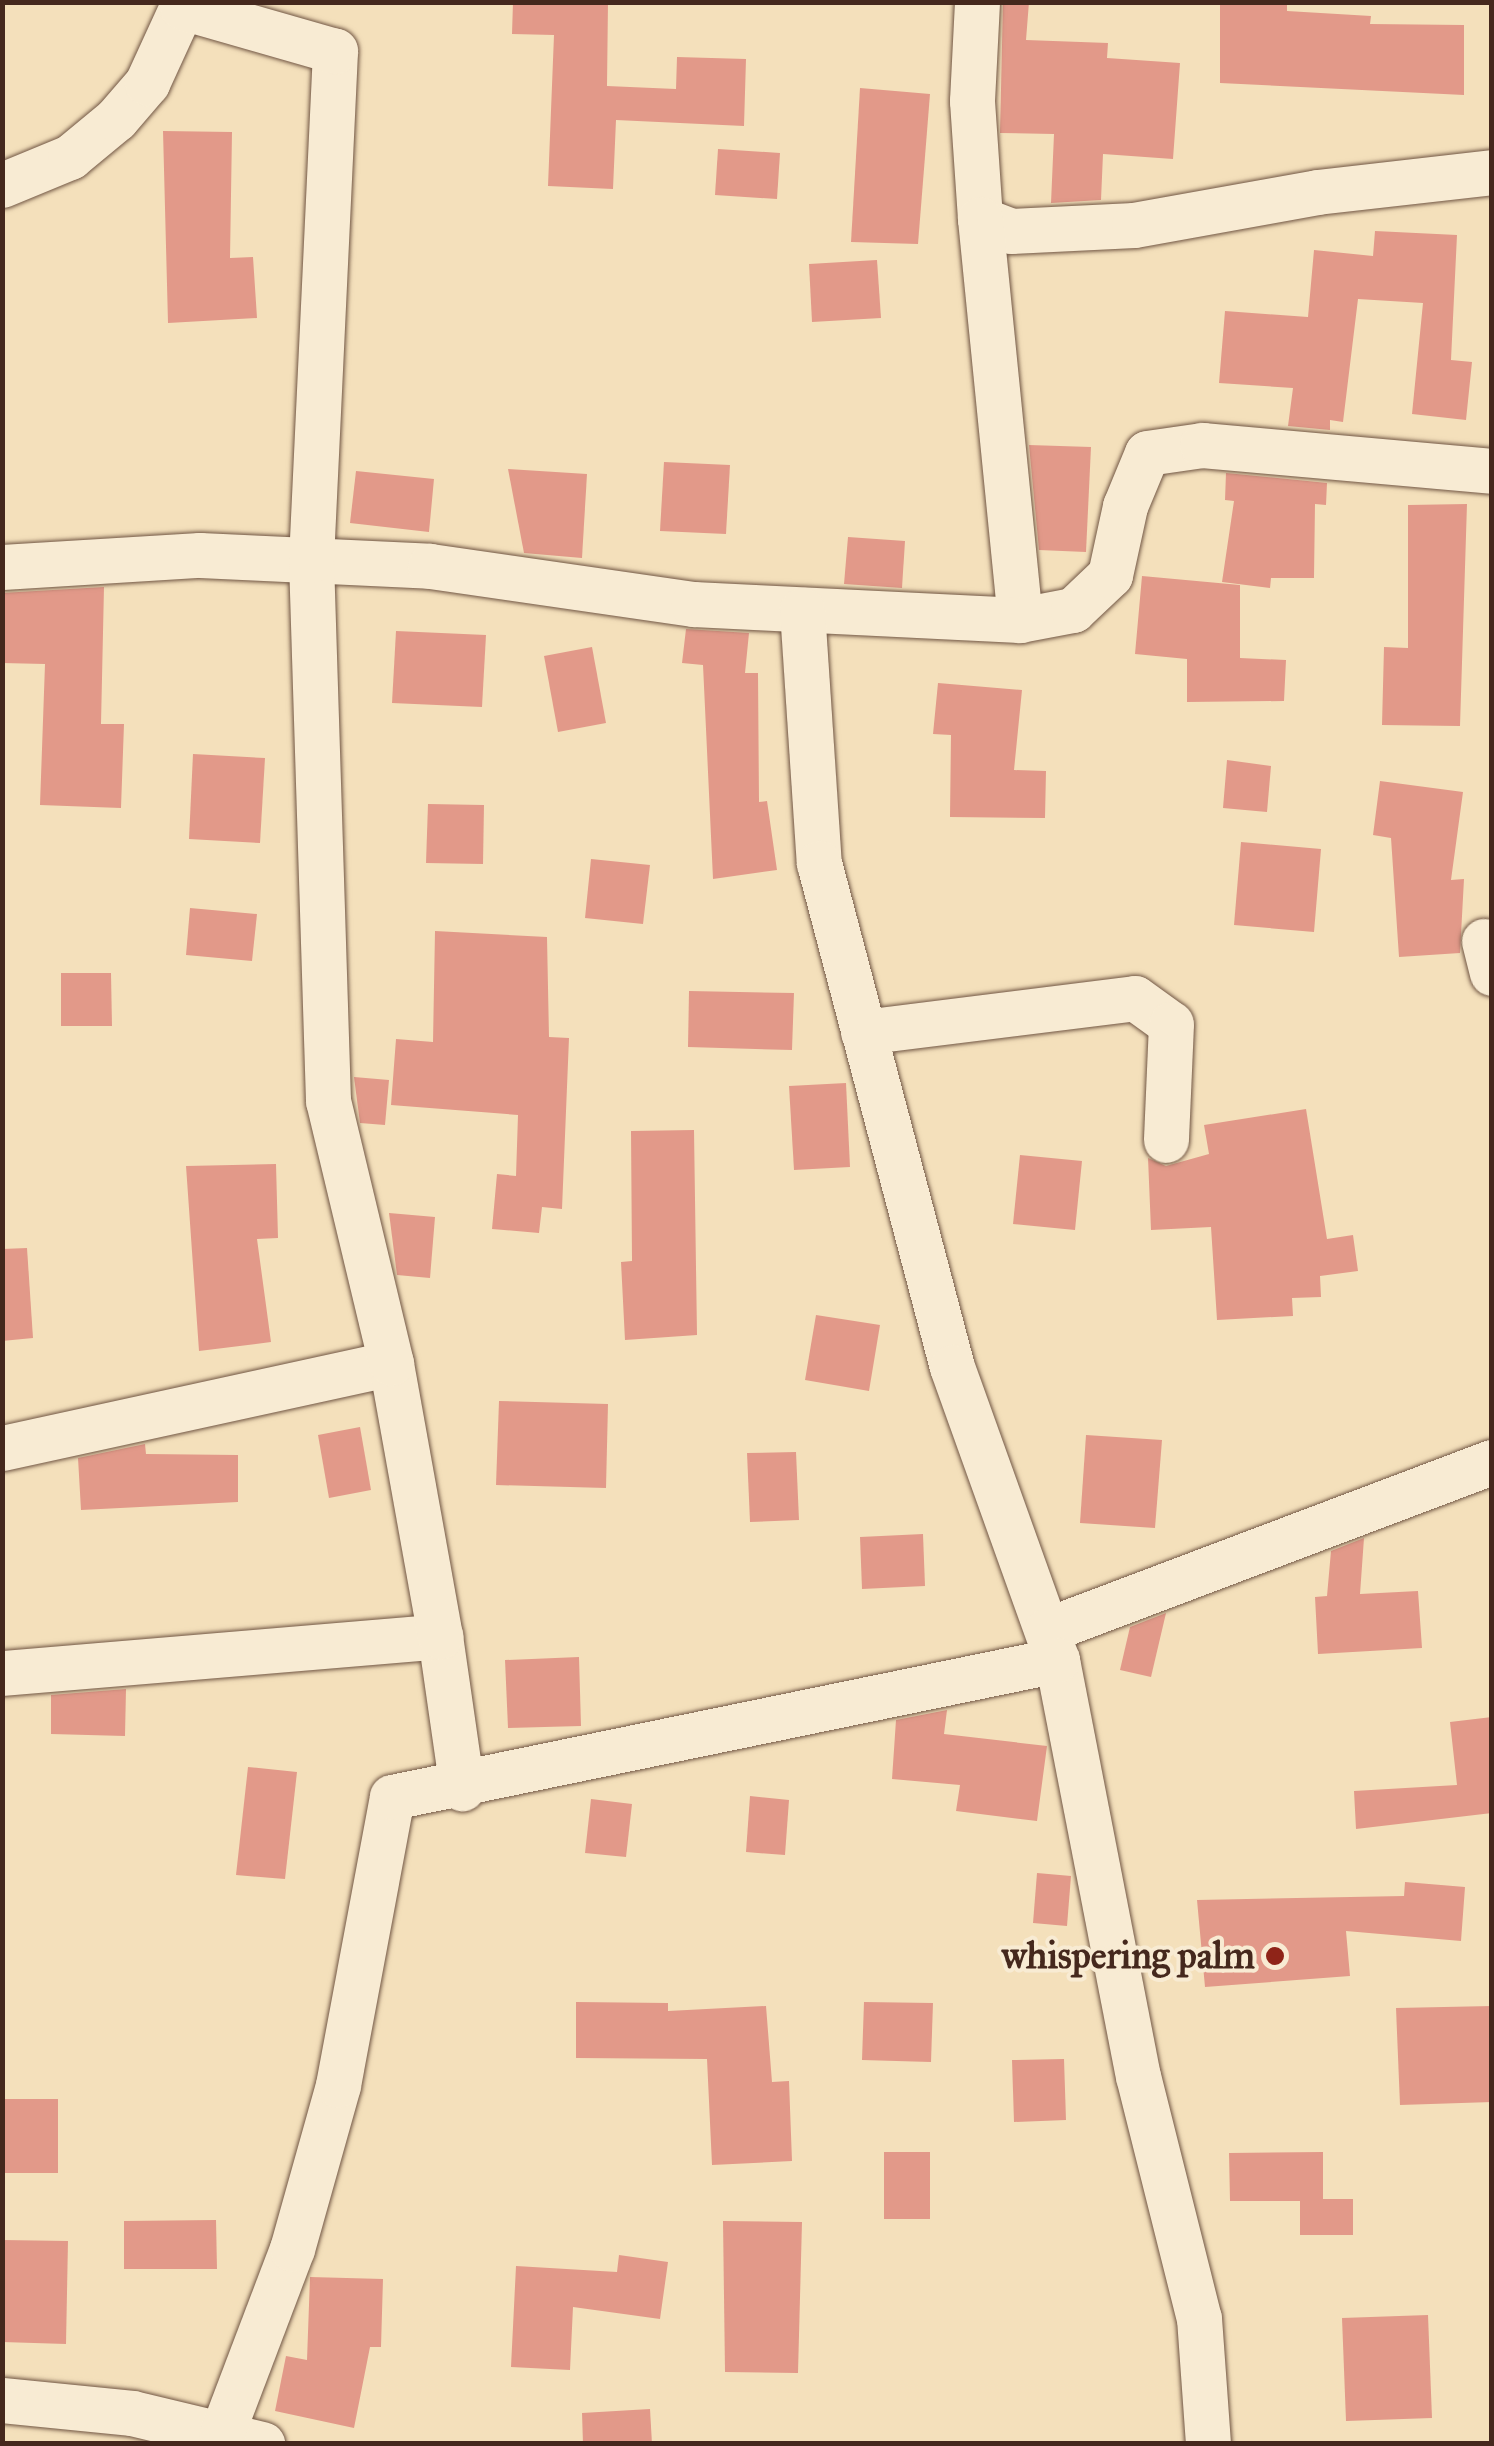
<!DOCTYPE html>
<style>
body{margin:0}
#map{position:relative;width:1494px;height:2446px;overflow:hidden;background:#f4e0bb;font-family:"IM FELL Great Primer",serif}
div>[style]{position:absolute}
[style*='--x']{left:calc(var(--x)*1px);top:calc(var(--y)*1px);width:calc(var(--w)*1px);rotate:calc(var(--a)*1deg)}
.building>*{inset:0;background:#e29989}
.roads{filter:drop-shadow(0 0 2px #715644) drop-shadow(0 0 2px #715644)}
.minor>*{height:45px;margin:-22.5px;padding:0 22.5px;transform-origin:22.5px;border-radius:22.5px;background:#f8ebd3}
.dots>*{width:28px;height:28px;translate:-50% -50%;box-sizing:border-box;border:5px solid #f8ebd3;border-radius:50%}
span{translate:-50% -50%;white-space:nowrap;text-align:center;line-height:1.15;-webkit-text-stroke:8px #f8ebd3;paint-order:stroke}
.poi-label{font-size:38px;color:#45281d;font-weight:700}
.right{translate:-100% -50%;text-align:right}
.frame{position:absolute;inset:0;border:5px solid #45281d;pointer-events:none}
</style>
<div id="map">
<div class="building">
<i style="clip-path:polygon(513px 2px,608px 2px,607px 86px,676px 89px,677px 57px,746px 59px,744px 126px,616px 120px,613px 189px,548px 186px,554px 35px,512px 34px)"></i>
<i style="clip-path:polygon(1003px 2px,1029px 2px,1026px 40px,1108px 43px,1107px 58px,1180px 63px,1173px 159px,1103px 154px,1101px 200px,1051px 203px,1054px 134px,1000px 133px)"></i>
<i style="clip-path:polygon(1220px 2px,1287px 2px,1287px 11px,1371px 16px,1370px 24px,1464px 25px,1464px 95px,1220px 83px)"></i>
<i style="clip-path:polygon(860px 88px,930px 94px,918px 244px,851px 242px)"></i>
<i style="clip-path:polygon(163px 131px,232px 132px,230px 258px,253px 257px,257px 318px,168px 323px)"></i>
<i style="clip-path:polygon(718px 149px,780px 153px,777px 199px,715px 195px)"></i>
<i style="clip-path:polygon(1375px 231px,1457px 235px,1451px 360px,1472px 362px,1466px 420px,1412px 414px,1423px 303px,1358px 299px,1343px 422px,1330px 420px,1330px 430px,1288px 426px,1293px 388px,1219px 383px,1225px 311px,1308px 317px,1314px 250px,1373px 256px)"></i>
<i style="clip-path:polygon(877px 260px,881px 318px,812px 322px,809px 264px)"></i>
<i style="clip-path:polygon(1029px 445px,1091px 447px,1086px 552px,1039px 550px)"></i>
<i style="clip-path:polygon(664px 462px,730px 465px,726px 534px,660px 531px)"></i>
<i style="clip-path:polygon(508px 469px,587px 474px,582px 558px,524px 553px)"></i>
<i style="clip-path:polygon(356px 471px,434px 479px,429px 532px,350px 523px)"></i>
<i style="clip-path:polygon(1226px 473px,1327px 483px,1326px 505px,1315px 504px,1314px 578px,1271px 578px,1270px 588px,1222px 582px,1234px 501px,1225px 500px)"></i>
<i style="clip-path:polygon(1467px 504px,1460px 726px,1382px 725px,1384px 647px,1408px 648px,1408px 505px)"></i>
<i style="clip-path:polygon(848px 537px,905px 541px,902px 588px,844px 584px)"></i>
<i style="clip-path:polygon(1142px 576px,1240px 585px,1240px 658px,1286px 660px,1284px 701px,1187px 702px,1187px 659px,1135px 654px)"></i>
<i style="clip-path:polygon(104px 587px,101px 724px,124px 724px,121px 808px,40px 805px,45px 664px,2px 663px,2px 593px)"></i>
<i style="clip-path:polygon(686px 629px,749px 633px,745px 673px,758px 673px,759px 802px,767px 801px,777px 870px,713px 879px,703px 665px,682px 663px)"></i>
<i style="clip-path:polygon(396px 631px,486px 635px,482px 707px,392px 703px)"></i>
<i style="clip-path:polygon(592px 647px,606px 723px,558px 732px,544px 656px)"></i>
<i style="clip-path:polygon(938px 683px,1022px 690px,1014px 770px,1046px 771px,1045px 818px,950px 817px,951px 735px,933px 734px)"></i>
<i style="clip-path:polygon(193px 754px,265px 758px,260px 843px,189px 839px)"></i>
<i style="clip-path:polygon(1227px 760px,1271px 766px,1267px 812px,1223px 808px)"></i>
<i style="clip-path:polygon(1380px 781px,1463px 792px,1451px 880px,1464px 879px,1460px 953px,1399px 957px,1391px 838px,1373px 835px)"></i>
<i style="clip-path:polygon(428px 804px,484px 805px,483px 864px,426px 863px)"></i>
<i style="clip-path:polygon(1241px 842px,1321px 849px,1314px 932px,1234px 925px)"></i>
<i style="clip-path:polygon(591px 859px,650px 865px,643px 924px,585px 918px)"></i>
<i style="clip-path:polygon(190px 908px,257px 914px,252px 961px,186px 955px)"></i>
<i style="clip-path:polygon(435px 931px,547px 937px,549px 1037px,569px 1038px,562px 1209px,542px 1207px,539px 1233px,492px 1229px,497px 1174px,516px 1176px,518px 1115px,391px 1105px,396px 1039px,433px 1042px)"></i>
<i style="clip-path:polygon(61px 973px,111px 973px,112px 1026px,61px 1026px)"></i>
<i style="clip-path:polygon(689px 991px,794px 993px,792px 1050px,688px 1047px)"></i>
<i style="clip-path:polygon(354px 1077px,389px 1080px,385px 1125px,360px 1123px)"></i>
<i style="clip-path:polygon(846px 1083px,850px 1167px,794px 1170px,789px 1086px)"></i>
<i style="clip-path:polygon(1306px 1109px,1327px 1239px,1353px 1235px,1358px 1271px,1320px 1276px,1321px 1297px,1292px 1298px,1293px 1316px,1217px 1320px,1211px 1227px,1151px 1230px,1148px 1158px,1166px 1166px,1209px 1154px,1204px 1125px)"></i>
<i style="clip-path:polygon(694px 1130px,697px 1335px,625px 1340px,621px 1262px,632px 1261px,631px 1131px)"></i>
<i style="clip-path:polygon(1020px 1155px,1082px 1161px,1075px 1230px,1013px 1224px)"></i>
<i style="clip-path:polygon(276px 1164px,278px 1238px,257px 1239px,271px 1342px,199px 1351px,186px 1166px)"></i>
<i style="clip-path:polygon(389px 1213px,435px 1217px,430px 1278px,397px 1275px)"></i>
<i style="clip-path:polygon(27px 1248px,33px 1338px,2px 1341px,2px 1249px)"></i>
<i style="clip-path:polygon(816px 1315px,880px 1325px,869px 1391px,805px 1380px)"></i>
<i style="clip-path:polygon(499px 1401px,608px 1404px,606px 1488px,496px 1485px)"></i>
<i style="clip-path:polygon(360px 1427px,371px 1490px,329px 1498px,318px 1435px)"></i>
<i style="clip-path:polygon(1086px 1435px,1162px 1440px,1155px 1528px,1080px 1523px)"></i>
<i style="clip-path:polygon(145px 1444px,146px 1454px,238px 1455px,238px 1502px,81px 1510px,78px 1458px)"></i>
<i style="clip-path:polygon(796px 1452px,799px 1520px,750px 1522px,747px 1453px)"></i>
<i style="clip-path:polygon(923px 1534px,925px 1586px,862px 1589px,860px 1537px)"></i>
<i style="clip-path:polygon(1364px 1538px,1360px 1594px,1418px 1591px,1422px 1648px,1318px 1654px,1315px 1597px,1327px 1596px,1331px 1551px)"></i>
<i style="clip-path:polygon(1166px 1613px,1151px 1677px,1120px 1670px,1130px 1627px)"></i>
<i style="clip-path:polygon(579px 1657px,581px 1726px,508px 1728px,505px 1660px)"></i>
<i style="clip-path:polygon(126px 1689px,125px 1736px,51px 1734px,51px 1695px)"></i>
<i style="clip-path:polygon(947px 1710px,944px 1734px,1047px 1746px,1037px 1821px,956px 1811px,960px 1785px,892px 1779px,896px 1720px)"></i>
<i style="clip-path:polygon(1492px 1717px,1492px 1813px,1356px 1829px,1354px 1791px,1457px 1785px,1450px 1722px)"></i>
<i style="clip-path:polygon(248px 1767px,297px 1772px,285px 1879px,236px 1875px)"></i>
<i style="clip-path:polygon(750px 1796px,789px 1800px,785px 1855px,746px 1852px)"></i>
<i style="clip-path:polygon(591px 1799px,632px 1804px,626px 1857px,585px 1853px)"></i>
<i style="clip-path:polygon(1037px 1873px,1071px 1876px,1067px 1926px,1033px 1923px)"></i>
<i style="clip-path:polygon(1405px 1882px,1465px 1887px,1461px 1941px,1346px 1931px,1350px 1976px,1205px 1987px,1197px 1900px,1404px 1896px)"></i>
<i style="clip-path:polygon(576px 2002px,668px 2003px,668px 2011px,766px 2006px,772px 2082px,789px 2081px,792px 2161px,712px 2165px,707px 2059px,576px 2058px)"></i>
<i style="clip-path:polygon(864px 2002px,933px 2003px,931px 2062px,862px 2060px)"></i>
<i style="clip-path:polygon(1492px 2006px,1492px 2102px,1400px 2105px,1396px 2008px)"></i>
<i style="clip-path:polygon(1064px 2059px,1066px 2120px,1014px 2122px,1012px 2060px)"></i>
<i style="clip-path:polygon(2px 2099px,58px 2099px,58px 2173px,2px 2173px)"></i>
<i style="clip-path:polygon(884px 2152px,930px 2152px,930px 2219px,884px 2219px)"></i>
<i style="clip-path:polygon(1323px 2152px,1323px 2199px,1353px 2199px,1353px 2235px,1300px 2235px,1300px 2201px,1230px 2201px,1229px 2153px)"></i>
<i style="clip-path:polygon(216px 2220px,217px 2269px,124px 2269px,124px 2221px)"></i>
<i style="clip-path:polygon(723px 2221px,802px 2222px,798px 2373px,725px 2372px)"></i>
<i style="clip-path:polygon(2px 2240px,68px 2241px,66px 2344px,2px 2342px)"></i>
<i style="clip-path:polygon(619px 2255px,668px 2262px,660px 2319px,573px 2307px,570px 2370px,511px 2367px,516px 2266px,617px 2272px)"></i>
<i style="clip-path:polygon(310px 2277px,383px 2279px,381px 2347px,370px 2347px,354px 2428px,275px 2411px,286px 2356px,307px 2360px)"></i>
<i style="clip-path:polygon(1428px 2315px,1432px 2418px,1346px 2421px,1342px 2318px)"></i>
<i style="clip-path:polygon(650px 2409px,652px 2444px,583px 2444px,582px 2413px)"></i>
</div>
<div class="roads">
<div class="minor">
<i style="--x:977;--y:2;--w:99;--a:92.9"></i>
<i style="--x:972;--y:101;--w:118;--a:86.1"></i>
<i style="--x:980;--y:219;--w:33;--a:21"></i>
<i style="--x:1011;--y:231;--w:123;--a:-2.8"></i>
<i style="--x:1134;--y:225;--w:186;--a:-10.2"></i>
<i style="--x:1317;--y:192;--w:176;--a:-6.5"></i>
<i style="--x:2;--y:185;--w:74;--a:-22.4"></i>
<i style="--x:70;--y:157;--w:60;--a:-39.6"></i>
<i style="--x:116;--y:119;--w:48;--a:-49.3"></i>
<i style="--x:147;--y:83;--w:89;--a:-65.4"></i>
<i style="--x:980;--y:219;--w:403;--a:84.3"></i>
<i style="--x:2;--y:567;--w:198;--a:-3.5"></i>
<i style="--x:200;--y:555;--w:230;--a:2.7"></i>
<i style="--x:430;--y:566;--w:266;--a:8.2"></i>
<i style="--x:693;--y:604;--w:327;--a:2.8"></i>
<i style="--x:1020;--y:620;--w:54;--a:-10.7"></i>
<i style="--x:1073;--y:610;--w:51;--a:-43.4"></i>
<i style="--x:1110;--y:575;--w:71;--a:-77.7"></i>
<i style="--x:1125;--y:506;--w:57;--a:-67.5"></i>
<i style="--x:1147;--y:453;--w:56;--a:-8.3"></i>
<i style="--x:1202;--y:445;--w:291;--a:5.1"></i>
<i style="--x:802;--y:610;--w:254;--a:86.2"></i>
<i style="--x:819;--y:863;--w:521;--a:75.22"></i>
<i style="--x:952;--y:1367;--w:311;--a:70.3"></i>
<i style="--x:1057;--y:1660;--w:424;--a:79"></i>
<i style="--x:1138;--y:2076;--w:250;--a:75.9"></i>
<i style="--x:1199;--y:2318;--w:126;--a:85.9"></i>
<i style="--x:1484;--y:941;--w:33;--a:76"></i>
<i style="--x:863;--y:1032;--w:274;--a:-7.1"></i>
<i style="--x:1135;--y:998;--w:44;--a:35.8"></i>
<i style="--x:1171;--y:1024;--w:116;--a:92.5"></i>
<i style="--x:2;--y:1448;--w:398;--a:-12.3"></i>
<i style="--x:1047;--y:1630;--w:476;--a:-20.7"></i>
<i style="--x:440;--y:1636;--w:154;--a:81.8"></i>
<i style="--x:2;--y:1673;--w:440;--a:-4.8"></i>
<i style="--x:440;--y:1636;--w:277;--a:-100.2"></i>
<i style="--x:391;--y:1363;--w:269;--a:-103.5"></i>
<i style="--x:328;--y:1101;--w:541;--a:-91.8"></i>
<i style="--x:311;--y:560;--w:510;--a:-87.3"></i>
<i style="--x:335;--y:51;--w:159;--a:-164"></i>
<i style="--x:2;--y:2400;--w:131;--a:5.7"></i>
<i style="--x:132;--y:2413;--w:134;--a:13.4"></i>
<i style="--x:222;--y:2433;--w:197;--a:-69.2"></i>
<i style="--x:292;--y:2249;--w:170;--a:-74.3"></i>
<i style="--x:338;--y:2085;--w:293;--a:-79.4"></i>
<i style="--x:392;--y:1797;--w:679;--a:-11.64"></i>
</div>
</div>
<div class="dots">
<i style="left:1275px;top:1956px;background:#8f2418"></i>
</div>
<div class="poi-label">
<span class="right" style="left:1255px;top:1956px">whispering palm</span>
</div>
<div class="frame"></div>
</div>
